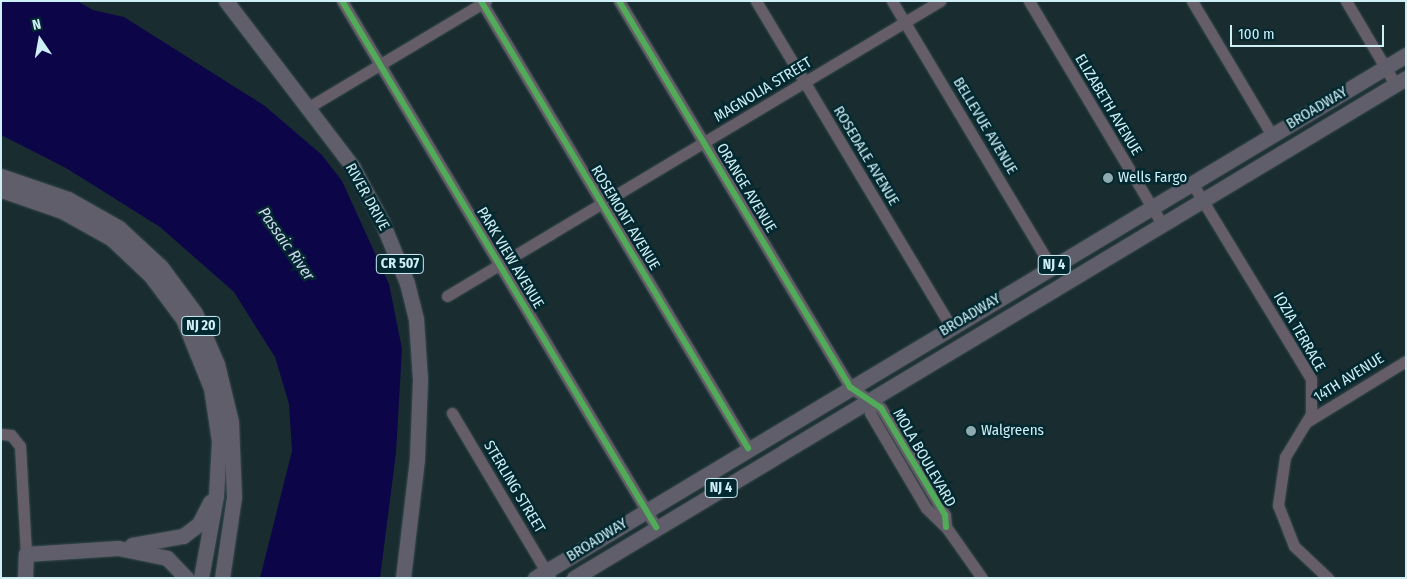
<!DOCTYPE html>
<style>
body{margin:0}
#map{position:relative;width:1407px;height:579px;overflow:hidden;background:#192d30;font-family:"Fira Sans Condensed",sans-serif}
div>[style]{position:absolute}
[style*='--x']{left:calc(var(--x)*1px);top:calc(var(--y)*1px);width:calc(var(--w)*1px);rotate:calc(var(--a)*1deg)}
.water>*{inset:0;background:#0c0649}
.roads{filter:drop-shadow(0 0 1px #384a4e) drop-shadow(0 0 1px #384a4e)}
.minor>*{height:11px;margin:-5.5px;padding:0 5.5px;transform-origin:5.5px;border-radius:5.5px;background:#655e69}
.major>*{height:15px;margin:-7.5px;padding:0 7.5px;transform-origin:7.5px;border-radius:7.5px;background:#605e6a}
.cycleway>*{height:6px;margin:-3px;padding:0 3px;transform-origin:3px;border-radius:3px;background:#51ab58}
.dots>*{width:14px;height:14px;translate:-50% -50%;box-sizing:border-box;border:2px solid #032930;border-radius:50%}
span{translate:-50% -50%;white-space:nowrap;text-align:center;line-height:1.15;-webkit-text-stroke:5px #032930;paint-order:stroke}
.shield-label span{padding:1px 4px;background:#032930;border:1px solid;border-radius:4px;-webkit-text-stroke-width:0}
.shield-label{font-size:14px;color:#cfeff7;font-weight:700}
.street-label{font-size:15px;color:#cfeff7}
.poi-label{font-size:15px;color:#cfeff7}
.left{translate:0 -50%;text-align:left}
.water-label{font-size:16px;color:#d1d8ed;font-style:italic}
.frame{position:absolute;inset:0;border:2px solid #cfeff7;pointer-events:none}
.north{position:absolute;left:15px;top:15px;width:50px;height:50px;-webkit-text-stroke:4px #032930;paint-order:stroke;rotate:348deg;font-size:14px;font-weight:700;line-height:20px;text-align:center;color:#cfeff7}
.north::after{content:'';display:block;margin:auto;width:18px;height:22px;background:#cfeff7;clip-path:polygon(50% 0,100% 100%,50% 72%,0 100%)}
.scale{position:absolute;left:1230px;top:25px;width:154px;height:22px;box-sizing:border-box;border:2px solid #cfeff7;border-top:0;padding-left:6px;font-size:15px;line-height:18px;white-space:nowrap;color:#cfeff7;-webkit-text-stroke:4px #032930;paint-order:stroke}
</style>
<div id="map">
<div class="water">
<i style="clip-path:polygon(1px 1px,77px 1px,93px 10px,124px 17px,265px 106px,322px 155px,342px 181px,389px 284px,402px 349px,396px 453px,380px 578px,260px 578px,292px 451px,289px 404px,275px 357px,234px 292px,160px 227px,66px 168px,1px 135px)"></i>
</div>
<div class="roads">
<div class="minor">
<i style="--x:342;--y:1;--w:613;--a:59.16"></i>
<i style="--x:481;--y:1;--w:521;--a:59.15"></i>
<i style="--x:619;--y:1;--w:450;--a:59.1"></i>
<i style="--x:850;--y:387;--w:37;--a:34"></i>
<i style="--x:881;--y:408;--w:125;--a:59.1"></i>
<i style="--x:945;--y:515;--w:12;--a:85"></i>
<i style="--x:756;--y:1;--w:380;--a:59.1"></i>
<i style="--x:892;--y:1;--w:310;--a:59.1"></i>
<i style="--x:1029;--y:1;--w:260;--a:59.2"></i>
<i style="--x:1192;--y:1;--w:156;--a:59.2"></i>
<i style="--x:1346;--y:1;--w:96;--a:59.4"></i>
<i style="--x:309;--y:107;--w:206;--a:-30.9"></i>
<i style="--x:1192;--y:183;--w:229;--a:58.7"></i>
<i style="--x:1311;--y:379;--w:35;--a:90"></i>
<i style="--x:1311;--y:414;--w:50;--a:121.2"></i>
<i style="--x:1285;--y:457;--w:49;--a:98.3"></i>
<i style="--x:1278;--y:505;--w:44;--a:68.7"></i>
<i style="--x:1294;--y:546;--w:47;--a:43.3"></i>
<i style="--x:447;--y:296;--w:575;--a:-30.9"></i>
<i style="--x:869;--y:399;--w:14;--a:86"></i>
<i style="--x:870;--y:413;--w:110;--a:59.5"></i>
<i style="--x:926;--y:508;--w:28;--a:44"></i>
<i style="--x:946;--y:527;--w:62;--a:54.8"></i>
<i style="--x:452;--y:413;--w:192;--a:59.3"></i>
<i style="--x:1308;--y:421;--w:115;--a:-31.5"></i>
<i style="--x:1;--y:434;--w:10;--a:6"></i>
<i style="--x:11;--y:435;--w:14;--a:51"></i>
<i style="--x:20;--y:446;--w:108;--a:86.8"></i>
</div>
<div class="major">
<i style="--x:226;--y:1;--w:208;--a:52.6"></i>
<i style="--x:352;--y:166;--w:64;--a:61.8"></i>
<i style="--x:382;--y:222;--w:66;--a:67.7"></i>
<i style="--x:407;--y:283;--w:37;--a:76"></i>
<i style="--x:416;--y:319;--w:61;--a:86.2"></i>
<i style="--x:420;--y:380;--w:79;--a:92.2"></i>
<i style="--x:417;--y:459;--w:120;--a:96.7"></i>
<i style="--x:1;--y:176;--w:71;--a:18.9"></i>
<i style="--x:68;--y:199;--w:59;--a:29.6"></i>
<i style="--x:119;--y:228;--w:57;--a:42.9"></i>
<i style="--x:161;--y:267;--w:57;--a:53.5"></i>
<i style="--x:195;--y:313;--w:56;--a:66.7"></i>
<i style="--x:217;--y:364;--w:60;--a:76.4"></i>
<i style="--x:231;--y:422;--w:75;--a:87.7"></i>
<i style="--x:234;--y:497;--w:82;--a:98.4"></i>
<i style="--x:1;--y:190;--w:65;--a:19"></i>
<i style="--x:62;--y:211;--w:57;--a:29.2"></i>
<i style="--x:112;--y:239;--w:54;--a:43.5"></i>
<i style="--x:151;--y:276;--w:54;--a:53.3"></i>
<i style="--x:183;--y:319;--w:74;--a:67.9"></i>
<i style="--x:211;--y:388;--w:54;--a:81.4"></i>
<i style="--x:219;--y:441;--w:55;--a:93.1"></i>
<i style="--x:216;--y:496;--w:83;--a:100.4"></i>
<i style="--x:132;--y:545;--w:52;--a:-10"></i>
<i style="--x:183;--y:536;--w:20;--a:-37"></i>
<i style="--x:199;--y:524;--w:25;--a:-63"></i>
<i style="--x:25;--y:578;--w:24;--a:-88"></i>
<i style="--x:26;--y:554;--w:92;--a:-3.7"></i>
<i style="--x:118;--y:548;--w:50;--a:11.5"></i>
<i style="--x:167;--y:558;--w:28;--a:46"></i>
<i style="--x:535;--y:578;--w:1016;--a:-30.98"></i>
<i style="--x:574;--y:578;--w:971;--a:-31"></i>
</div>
</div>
<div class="cycleway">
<i style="--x:342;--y:1;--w:613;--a:59.16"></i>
<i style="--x:481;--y:1;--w:521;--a:59.15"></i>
<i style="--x:619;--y:1;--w:450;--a:59.1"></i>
<i style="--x:850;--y:387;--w:37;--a:34"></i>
<i style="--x:881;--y:408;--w:125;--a:59.1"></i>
<i style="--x:945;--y:515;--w:12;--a:85"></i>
</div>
<div class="dots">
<i style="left:1108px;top:178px;background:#8fabb1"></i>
<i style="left:971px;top:431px;background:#8fabb1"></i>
</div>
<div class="shield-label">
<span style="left:400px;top:264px">CR 507</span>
<span style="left:1054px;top:265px">NJ 4</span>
<span style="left:201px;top:326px">NJ 20</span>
<span style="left:721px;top:488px">NJ 4</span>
</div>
<div class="street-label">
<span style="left:763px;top:90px;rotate:-31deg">MAGNOLIA STREET</span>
<span style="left:1108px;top:105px;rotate:59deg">ELIZABETH AVENUE</span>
<span style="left:1317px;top:108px;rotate:-31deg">BROADWAY</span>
<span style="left:985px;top:126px;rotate:59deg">BELLEVUE AVENUE</span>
<span style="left:866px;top:156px;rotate:59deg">ROSEDALE AVENUE</span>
<span style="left:746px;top:188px;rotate:59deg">ORANGE AVENUE</span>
<span style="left:367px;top:197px;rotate:61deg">RIVER DRIVE</span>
<span style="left:625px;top:218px;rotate:59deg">ROSEMONT AVENUE</span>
<span style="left:510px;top:258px;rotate:59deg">PARK VIEW AVENUE</span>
<span style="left:970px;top:315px;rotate:-31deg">BROADWAY</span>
<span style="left:1299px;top:332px;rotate:60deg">IOZIA TERRACE</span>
<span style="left:1349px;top:378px;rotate:-32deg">14TH AVENUE</span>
<span style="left:924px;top:458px;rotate:60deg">MOLA BOULEVARD</span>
<span style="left:514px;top:487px;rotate:59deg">STERLING STREET</span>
<span style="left:597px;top:540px;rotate:-32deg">BROADWAY</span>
</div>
<div class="poi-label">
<span class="left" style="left:1118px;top:178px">Wells Fargo</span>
<span class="left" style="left:981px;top:431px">Walgreens</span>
</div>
<div class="water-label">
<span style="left:286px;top:244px;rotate:55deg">Passaic River</span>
</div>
<div class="frame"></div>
<div class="north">N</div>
<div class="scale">100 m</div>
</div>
